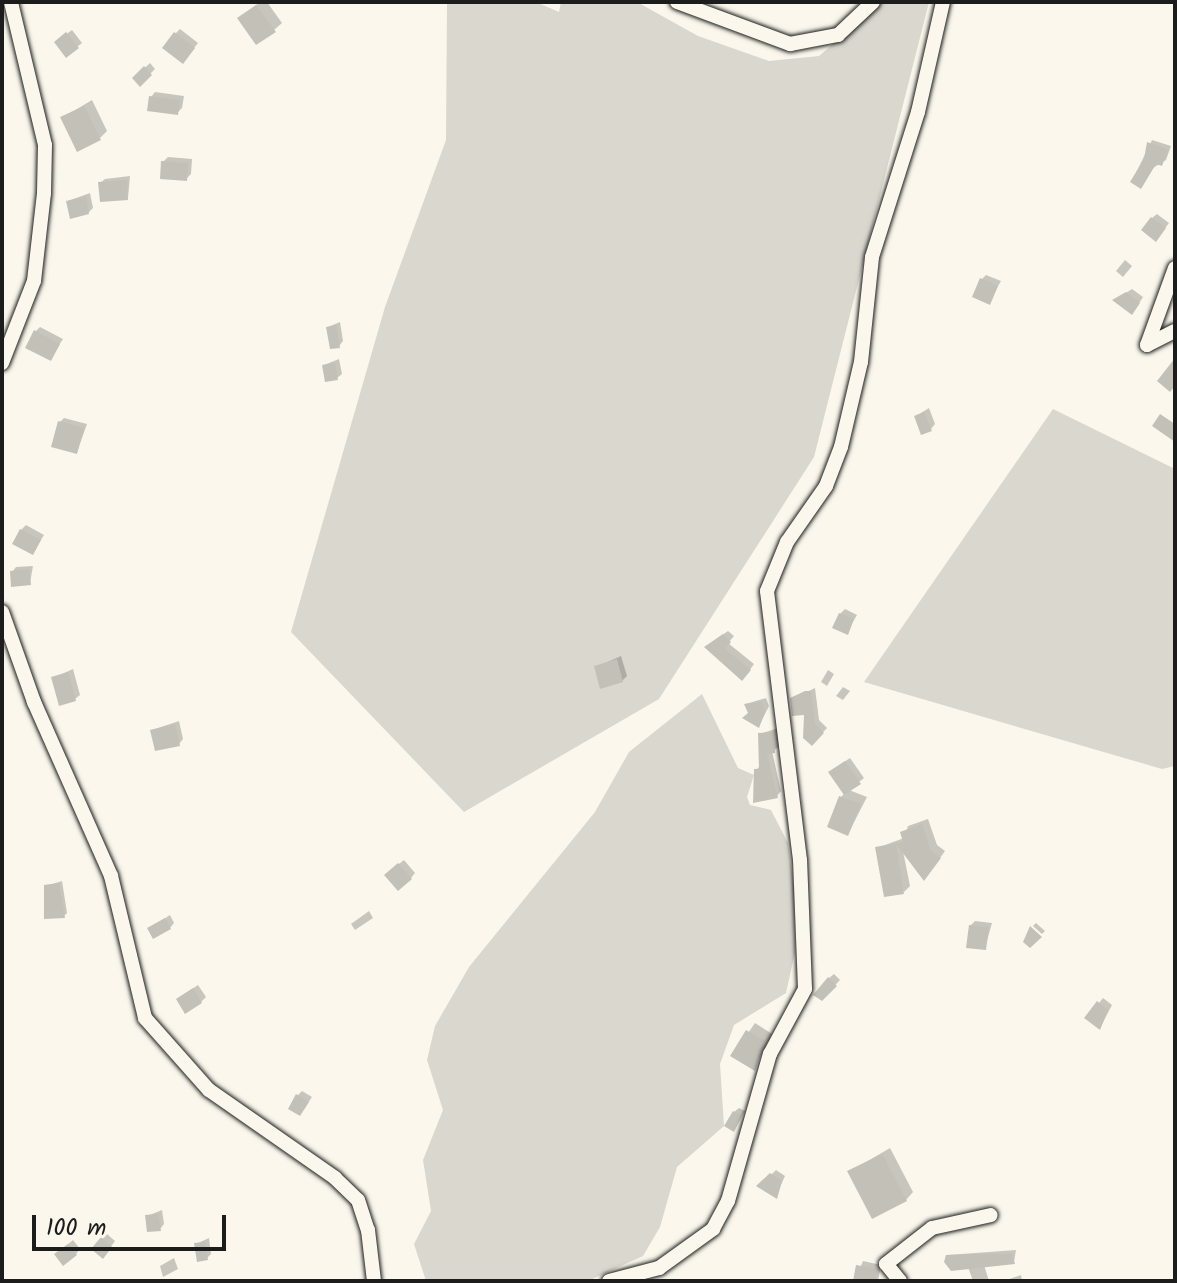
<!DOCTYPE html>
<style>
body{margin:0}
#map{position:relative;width:1177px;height:1283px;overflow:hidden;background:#fbf7ec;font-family:Kalam,sans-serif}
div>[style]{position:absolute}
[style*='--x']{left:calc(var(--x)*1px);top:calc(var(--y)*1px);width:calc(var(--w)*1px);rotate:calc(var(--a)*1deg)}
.green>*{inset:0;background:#dad7ce}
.shadow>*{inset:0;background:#0003}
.building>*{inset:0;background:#c3c0b8}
.roads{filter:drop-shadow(0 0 2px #1c1c1c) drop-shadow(0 0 2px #1c1c1c)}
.street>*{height:14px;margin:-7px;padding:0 7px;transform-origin:7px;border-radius:7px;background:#fbf7ec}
span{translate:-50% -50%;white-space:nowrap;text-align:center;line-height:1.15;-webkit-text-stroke:7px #fbf7ec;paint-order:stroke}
.frame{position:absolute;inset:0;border:4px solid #1c1c1c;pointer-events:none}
.scale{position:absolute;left:32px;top:1215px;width:194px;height:36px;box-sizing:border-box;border:4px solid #1c1c1c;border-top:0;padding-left:10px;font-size:24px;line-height:28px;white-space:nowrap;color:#1c1c1c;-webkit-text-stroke:6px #fbf7ec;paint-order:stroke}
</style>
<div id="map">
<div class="green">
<i style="clip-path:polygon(447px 2px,536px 2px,559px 12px,561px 2px,637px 2px,698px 36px,769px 61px,819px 56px,882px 2px,929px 2px,814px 457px,659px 699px,464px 812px,291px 632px,385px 307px,446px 140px)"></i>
<i style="clip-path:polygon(1053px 409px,1175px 469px,1175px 766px,1162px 769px,864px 682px)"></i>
<i style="clip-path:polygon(702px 694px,738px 768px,754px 775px,747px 797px,750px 805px,771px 810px,788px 843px,794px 887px,795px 952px,786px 993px,734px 1025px,720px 1064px,724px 1126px,677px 1167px,660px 1227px,643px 1256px,588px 1281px,426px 1281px,414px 1244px,431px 1211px,423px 1160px,443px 1110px,427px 1060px,435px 1026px,469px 967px,595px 812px,629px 752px)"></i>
</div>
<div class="shadow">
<i style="clip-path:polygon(260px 2px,267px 2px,282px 23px,274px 30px,240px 18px)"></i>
<i style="clip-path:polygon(180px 29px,198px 43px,187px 57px,175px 34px)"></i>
<i style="clip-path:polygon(72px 30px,82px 43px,77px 47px,61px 38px)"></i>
<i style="clip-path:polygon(150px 63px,155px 69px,140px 84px,134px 78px)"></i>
<i style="clip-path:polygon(155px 92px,184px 96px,182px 108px,178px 112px,151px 97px)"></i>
<i style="clip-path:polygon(92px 100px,107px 131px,100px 138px,62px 118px)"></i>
<i style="clip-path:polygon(1152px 140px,1171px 146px,1166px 160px,1132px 181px)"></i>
<i style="clip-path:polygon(168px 157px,192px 159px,191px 174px,186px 179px,163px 162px)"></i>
<i style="clip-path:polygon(130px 176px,128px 198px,100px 183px,105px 179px)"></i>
<i style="clip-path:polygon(90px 193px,93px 208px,88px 213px,68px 201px)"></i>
<i style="clip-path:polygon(1157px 214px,1169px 223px,1160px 235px,1152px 218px)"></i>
<i style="clip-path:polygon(1125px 260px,1132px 266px,1123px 277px,1116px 271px)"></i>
<i style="clip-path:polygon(986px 275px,1001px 281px,989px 302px,982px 279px)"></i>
<i style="clip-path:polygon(1132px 289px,1143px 297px,1136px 308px,1115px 300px)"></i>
<i style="clip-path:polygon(340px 322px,343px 341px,339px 346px,328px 327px)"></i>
<i style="clip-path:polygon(40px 327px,63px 339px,50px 359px,36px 331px)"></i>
<i style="clip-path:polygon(339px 359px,342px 374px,337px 378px,324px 365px)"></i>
<i style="clip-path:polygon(929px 408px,935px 424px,931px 429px,916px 416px)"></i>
<i style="clip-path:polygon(64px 418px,87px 424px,77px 452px,60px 422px)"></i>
<i style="clip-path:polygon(26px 525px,44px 535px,33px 553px,21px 530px)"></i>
<i style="clip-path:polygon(33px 566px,30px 583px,12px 572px,16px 567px)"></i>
<i style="clip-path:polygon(845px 609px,857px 615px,847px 632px,840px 614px)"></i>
<i style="clip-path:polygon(728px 631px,734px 636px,728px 643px,754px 664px,747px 674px,711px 643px)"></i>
<i style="clip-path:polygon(621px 656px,627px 676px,622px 681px,596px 667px)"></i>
<i style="clip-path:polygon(73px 669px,80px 695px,75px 699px,53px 678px)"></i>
<i style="clip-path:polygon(828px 670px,834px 674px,827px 686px,821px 682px)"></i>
<i style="clip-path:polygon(843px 687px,850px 691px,843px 700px,836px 696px)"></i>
<i style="clip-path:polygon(815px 688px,819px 720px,827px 728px,812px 744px,806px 713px,792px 699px)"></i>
<i style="clip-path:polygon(766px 698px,769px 706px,759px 726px,746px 704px)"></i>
<i style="clip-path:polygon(179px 721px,183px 739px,179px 744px,152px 730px)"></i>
<i style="clip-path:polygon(778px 728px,779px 747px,772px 751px,781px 791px,777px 796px,756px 770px,761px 765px,760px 734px)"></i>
<i style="clip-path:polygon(850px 758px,864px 778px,849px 790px,867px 797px,848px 834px,841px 797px,845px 793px,835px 768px)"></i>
<i style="clip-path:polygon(928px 819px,937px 845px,945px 851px,930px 872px,903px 851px,910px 886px,904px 892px,877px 848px,904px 838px,908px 826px)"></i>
<i style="clip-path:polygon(404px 860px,415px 873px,411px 878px,391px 870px)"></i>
<i style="clip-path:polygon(62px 881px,67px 913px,64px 916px,46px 886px)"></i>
<i style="clip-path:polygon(369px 911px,373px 918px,355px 930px,351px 924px)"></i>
<i style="clip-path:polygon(170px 915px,174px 923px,170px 928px,150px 928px)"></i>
<i style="clip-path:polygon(975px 921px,992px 923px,985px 948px,970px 926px)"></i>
<i style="clip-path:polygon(1036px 923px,1045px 931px,1042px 934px,1033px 926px)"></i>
<i style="clip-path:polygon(834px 974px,840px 980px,822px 999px,829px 978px)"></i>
<i style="clip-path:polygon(198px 985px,206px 997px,201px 1002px,183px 995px)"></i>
<i style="clip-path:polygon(1103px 998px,1112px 1005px,1100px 1028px,1099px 1003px)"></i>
<i style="clip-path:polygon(755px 1023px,772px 1034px,754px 1068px,733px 1055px)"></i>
<i style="clip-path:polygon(302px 1091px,312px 1097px,304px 1109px,298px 1095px)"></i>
<i style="clip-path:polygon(739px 1108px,745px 1111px,734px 1130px,734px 1112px)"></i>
<i style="clip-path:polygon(890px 1148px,913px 1192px,906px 1200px,849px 1172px)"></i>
<i style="clip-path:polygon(776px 1170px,785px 1176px,776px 1196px,760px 1186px)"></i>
<i style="clip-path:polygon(162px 1210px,164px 1224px,160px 1229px,147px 1216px)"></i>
<i style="clip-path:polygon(107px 1234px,115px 1241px,107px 1252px,94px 1249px)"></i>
<i style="clip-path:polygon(209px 1238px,211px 1254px,207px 1258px,196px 1244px)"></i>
<i style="clip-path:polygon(73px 1240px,80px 1249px,76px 1254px,61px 1250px)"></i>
<i style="clip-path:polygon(1016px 1250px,1014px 1262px,984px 1265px,989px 1281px,973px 1281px,968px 1267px,948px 1255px)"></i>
<i style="clip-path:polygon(174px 1258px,178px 1269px,163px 1277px,160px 1266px)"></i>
<i style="clip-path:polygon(863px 1261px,881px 1265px,878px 1281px,855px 1281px)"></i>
<i style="clip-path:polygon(1021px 1275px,1022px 1281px,1004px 1281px)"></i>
</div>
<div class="building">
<i style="clip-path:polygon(256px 5px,276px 32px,256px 45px,237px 18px)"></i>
<i style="clip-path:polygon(66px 32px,79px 48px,66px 58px,54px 42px)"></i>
<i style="clip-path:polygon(174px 32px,195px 48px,183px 64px,162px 48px)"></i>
<i style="clip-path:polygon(144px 66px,152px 75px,140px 87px,132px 78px)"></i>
<i style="clip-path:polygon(149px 96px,180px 100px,178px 115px,147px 111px)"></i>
<i style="clip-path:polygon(84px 106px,101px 140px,77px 152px,60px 117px)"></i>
<i style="clip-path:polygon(1147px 142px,1168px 150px,1162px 166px,1156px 164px,1141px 189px,1130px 182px,1144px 159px)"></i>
<i style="clip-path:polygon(161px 161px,188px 163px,187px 181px,160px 179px)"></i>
<i style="clip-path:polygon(127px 180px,128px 200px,100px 202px,98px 182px)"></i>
<i style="clip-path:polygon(86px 196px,89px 214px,70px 219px,66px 201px)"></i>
<i style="clip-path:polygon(1151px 217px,1166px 228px,1156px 242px,1141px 230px)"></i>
<i style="clip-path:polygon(980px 278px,998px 286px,990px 305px,972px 297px)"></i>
<i style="clip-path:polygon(1126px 292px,1140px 303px,1132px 315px,1112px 300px)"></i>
<i style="clip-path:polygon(336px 325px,340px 348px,330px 349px,326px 327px)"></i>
<i style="clip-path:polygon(34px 330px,60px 344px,51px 361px,25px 348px)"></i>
<i style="clip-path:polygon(1175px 358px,1175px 386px,1170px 392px,1157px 381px)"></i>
<i style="clip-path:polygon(335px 363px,338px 380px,325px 382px,322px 365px)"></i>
<i style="clip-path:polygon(924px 412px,932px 431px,921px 435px,914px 416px)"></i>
<i style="clip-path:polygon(1160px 414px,1175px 424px,1175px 442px,1152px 426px)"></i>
<i style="clip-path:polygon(58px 421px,84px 428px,77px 454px,51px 447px)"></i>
<i style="clip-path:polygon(20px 529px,41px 540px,33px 555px,12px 544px)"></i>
<i style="clip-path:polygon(29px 569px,31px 585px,11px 587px,10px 571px)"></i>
<i style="clip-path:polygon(839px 613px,854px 619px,848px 635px,832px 628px)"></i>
<i style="clip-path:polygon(723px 634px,731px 642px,725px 649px,751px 670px,742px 681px,704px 647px)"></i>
<i style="clip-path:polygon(617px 659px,623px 682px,600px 689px,594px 666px)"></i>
<i style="clip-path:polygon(68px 672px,76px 701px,59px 706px,51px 677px)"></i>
<i style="clip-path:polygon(805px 691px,811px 691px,815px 724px,824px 733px,812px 746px,803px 738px,804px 715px,792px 716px,790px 698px)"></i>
<i style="clip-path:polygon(762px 701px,765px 712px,759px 728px,742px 718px,748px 713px,744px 704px)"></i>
<i style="clip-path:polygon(175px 724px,180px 746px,155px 751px,150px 730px)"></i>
<i style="clip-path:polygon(774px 732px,775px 753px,767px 754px,778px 798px,753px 803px,754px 769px,759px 769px,758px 733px)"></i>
<i style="clip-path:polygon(845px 761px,861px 784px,844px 795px,828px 772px)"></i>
<i style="clip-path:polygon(839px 796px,861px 804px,848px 836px,827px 827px)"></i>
<i style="clip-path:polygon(922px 824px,931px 851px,941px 858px,924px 881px,896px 844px,904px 894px,884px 897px,875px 847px,903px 842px,900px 832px)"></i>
<i style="clip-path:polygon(398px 863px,412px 879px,398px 891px,384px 875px)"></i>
<i style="clip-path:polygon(59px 883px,65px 918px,44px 919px,44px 885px)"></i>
<i style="clip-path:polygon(165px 918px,171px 929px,153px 939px,147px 928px)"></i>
<i style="clip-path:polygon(969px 925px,989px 927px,986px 950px,966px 948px)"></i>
<i style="clip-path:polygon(1030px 926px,1042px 937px,1030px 948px,1023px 942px)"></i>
<i style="clip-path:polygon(828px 977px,837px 986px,822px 1001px,813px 995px)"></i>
<i style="clip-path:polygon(193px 988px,202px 1003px,185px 1014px,176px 999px)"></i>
<i style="clip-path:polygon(1097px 1001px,1108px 1010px,1100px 1030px,1084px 1018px)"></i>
<i style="clip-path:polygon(746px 1030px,765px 1041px,755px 1071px,730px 1056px)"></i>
<i style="clip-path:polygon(296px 1094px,309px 1102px,300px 1116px,288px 1109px)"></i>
<i style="clip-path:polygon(733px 1111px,742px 1116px,734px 1132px,724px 1126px)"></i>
<i style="clip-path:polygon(882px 1154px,907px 1201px,872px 1219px,847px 1171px)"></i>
<i style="clip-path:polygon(770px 1173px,782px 1181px,777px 1199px,756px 1186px)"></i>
<i style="clip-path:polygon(158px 1214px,161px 1231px,147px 1232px,145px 1215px)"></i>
<i style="clip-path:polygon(101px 1237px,112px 1247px,103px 1259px,91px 1249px)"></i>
<i style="clip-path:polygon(205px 1242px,208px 1260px,197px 1262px,194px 1243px)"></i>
<i style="clip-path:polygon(68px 1244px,77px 1255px,63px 1266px,54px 1254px)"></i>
<i style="clip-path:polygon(975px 1254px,1012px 1254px,1015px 1264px,951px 1271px,944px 1262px,946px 1255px)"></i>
<i style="clip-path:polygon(856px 1265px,878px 1269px,875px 1281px,853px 1281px)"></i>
</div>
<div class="roads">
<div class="street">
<i style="--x:677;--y:2;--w:121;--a:20.4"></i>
<i style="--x:790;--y:44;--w:49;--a:-10.6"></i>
<i style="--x:838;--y:35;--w:48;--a:-43.3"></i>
<i style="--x:1175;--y:268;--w:82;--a:110"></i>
<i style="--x:1147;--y:345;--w:31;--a:-27"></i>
<i style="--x:2;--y:363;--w:88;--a:-68.7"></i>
<i style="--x:34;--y:281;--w:89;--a:-83.5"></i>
<i style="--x:44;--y:193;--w:48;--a:-88.8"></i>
<i style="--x:45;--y:145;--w:147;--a:-103.4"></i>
<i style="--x:2;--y:612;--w:96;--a:70.4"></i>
<i style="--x:34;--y:702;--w:190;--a:66.1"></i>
<i style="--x:111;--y:876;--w:146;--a:76.5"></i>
<i style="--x:145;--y:1018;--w:96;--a:48.4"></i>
<i style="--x:209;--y:1090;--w:154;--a:34.9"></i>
<i style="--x:335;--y:1178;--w:32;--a:44"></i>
<i style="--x:358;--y:1200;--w:32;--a:72"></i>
<i style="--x:368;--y:1230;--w:51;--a:83.3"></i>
<i style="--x:609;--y:1281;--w:52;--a:-14.6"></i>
<i style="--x:659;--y:1268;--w:67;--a:-35.8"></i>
<i style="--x:713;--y:1229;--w:32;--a:-62"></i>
<i style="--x:728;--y:1201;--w:153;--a:-74.1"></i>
<i style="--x:770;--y:1054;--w:74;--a:-61.7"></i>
<i style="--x:805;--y:989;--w:129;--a:-92.2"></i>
<i style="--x:800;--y:860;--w:271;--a:-97"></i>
<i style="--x:767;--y:591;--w:53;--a:-67.8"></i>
<i style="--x:787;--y:542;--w:68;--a:-55.1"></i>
<i style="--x:826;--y:486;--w:42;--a:-69"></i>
<i style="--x:841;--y:447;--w:87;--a:-76.8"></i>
<i style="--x:861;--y:362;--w:106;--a:-84"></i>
<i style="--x:872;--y:257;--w:152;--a:-72.4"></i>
<i style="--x:918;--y:112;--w:113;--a:-77.2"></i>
<i style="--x:900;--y:1281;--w:22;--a:-129"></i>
<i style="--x:886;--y:1264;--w:58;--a:-38"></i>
<i style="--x:932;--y:1228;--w:60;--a:-12.4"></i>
</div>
</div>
<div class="frame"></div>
<div class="scale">100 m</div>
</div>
